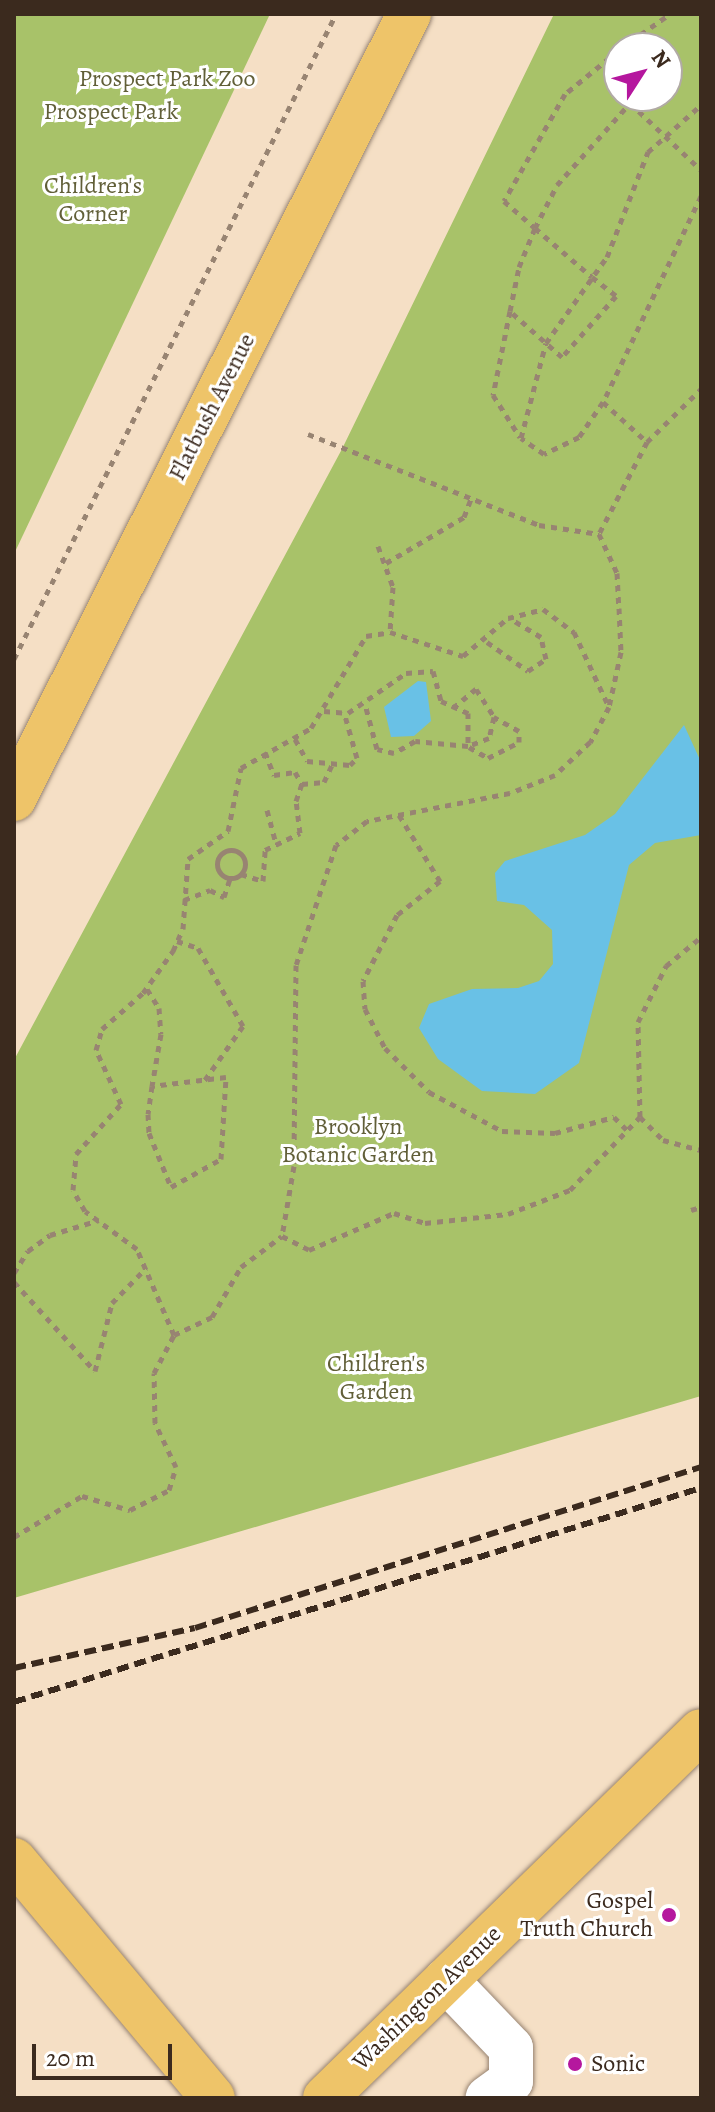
<!DOCTYPE html>
<style>
body{margin:0}
#map{position:relative;width:715px;height:2112px;overflow:hidden;background:#f5dfc5;font-family:Alegreya,serif}
div>[style]{position:absolute}
[style*='--x']{left:calc(var(--x)*1px);top:calc(var(--y)*1px);width:calc(var(--w)*1px);rotate:calc(var(--a)*1deg)}
.green>*{inset:0;background:#a8c269}
.water>*{inset:0;background:#69c1e6}
.path>*{height:5px;margin-top:-2.5px;transform-origin:0;background:repeating-linear-gradient(90deg,#988472 0 6px,transparent 0 12px)}
.path>.ring{margin:-2.5px;padding:0;box-sizing:content-box;background:none;border:5px solid #988472;border-radius:50%}
.roads{filter:drop-shadow(0 0 2px #988472) drop-shadow(0 0 2px #988472)}
.minor>*{height:44px;margin:-22px;padding:0 22px;transform-origin:22px;border-radius:22px;background:#fff}
.major>*{height:44px;margin:-22px;padding:0 22px;transform-origin:22px;border-radius:22px;background:#eec469}
.rail>*{height:6px;margin-top:-3px;transform-origin:0;background:repeating-linear-gradient(90deg,#3b2a1e 0 12px,transparent 0 18px)}
.dots>*{width:22px;height:22px;translate:-50% -50%;box-sizing:border-box;border:4px solid #fff;border-radius:50%}
span{translate:-50% -50%;white-space:nowrap;text-align:center;line-height:1.15;-webkit-text-stroke:6px #fff;paint-order:stroke}
.park-label{font-size:24px;color:#615f38}
.street-label{font-size:24px;color:#3b2a1e}
.poi-label{font-size:24px;color:#3b2a1e}
.right{translate:-100% -50%;text-align:right}
.left{translate:0 -50%;text-align:left}
.frame{position:absolute;inset:0;border:16px solid #3b2a1e;pointer-events:none}
.north{position:absolute;left:603px;top:32px;width:80px;height:80px;box-sizing:border-box;background:#fff;border:2px solid #b1aaa5;border-radius:50%;rotate:54deg;font-size:22px;font-weight:700;line-height:32px;text-align:center;color:#3b2a1e}
.north::after{content:'';display:block;margin:auto;width:28px;height:36px;background:#b5179e;clip-path:polygon(50% 0,100% 100%,50% 72%,0 100%)}
.scale{position:absolute;left:32px;top:2044px;width:140px;height:36px;box-sizing:border-box;border:4px solid #3b2a1e;border-top:0;padding-left:10px;font-size:24px;line-height:28px;white-space:nowrap;color:#3b2a1e;-webkit-text-stroke:6px #fff;paint-order:stroke}
</style>
<div id="map">
<div class="green">
<i style="clip-path:polygon(14px 14px,270px 14px,14px 554px)"></i>
<i style="clip-path:polygon(evenodd,554px 14px,701px 14px,701px 1396px,14px 1598px,14px 1060px,342px 449px,554px 14px,619px 48px,667px 48px,667px 96px,619px 96px,619px 48px)"></i>
</div>
<div class="water">
<i style="clip-path:polygon(418px 681px,426px 682px,431px 721px,414px 736px,391px 737px,384px 707px)"></i>
<i style="clip-path:polygon(684px 725px,701px 762px,701px 835px,655px 843px,629px 865px,579px 1063px,535px 1094px,482px 1091px,438px 1059px,419px 1028px,429px 1004px,472px 989px,518px 988px,539px 981px,553px 964px,552px 930px,524px 905px,497px 901px,495px 873px,505px 861px,585px 835px,615px 814px)"></i>
</div>
<div class="path">
<i style="--x:621;--y:48;--w:60;--a:-34.8"></i>
<i style="--x:619;--y:50;--w:70;--a:140.8"></i>
<i style="--x:565;--y:94;--w:123;--a:119.7"></i>
<i style="--x:504;--y:201;--w:41;--a:41.1"></i>
<i style="--x:535;--y:228;--w:75;--a:40.7"></i>
<i style="--x:592;--y:277;--w:31;--a:38"></i>
<i style="--x:616;--y:296;--w:81;--a:131.5"></i>
<i style="--x:562;--y:357;--w:69;--a:-138.5"></i>
<i style="--x:510;--y:311;--w:45;--a:-78.4"></i>
<i style="--x:519;--y:267;--w:42;--a:-67.7"></i>
<i style="--x:535;--y:228;--w:48;--a:-62.9"></i>
<i style="--x:557;--y:185;--w:110;--a:-48.3"></i>
<i style="--x:630;--y:103;--w:98;--a:43.3"></i>
<i style="--x:701;--y:196;--w:228;--a:115.4"></i>
<i style="--x:603;--y:402;--w:59;--a:42.3"></i>
<i style="--x:647;--y:442;--w:104;--a:117.6"></i>
<i style="--x:599;--y:534;--w:43;--a:65.2"></i>
<i style="--x:617;--y:573;--w:35;--a:87"></i>
<i style="--x:619;--y:608;--w:44;--a:87.4"></i>
<i style="--x:621;--y:652;--w:56;--a:102.3"></i>
<i style="--x:609;--y:707;--w:40;--a:118"></i>
<i style="--x:590;--y:742;--w:48;--a:136.7"></i>
<i style="--x:555;--y:775;--w:48;--a:158.2"></i>
<i style="--x:510;--y:793;--w:146;--a:168.9"></i>
<i style="--x:367;--y:821;--w:39;--a:142"></i>
<i style="--x:336;--y:845;--w:126;--a:108.4"></i>
<i style="--x:296;--y:965;--w:201;--a:90.6"></i>
<i style="--x:294;--y:1166;--w:71;--a:99.7"></i>
<i style="--x:282;--y:1236;--w:30;--a:27"></i>
<i style="--x:309;--y:1250;--w:93;--a:-23.5"></i>
<i style="--x:394;--y:1213;--w:33;--a:18"></i>
<i style="--x:425;--y:1223;--w:83;--a:-6.2"></i>
<i style="--x:508;--y:1214;--w:66;--a:-21.2"></i>
<i style="--x:570;--y:1190;--w:101;--a:-46.2"></i>
<i style="--x:640;--y:1117;--w:33;--a:45"></i>
<i style="--x:663;--y:1140;--w:39;--a:15"></i>
<i style="--x:510;--y:311;--w:86;--a:101.4"></i>
<i style="--x:493;--y:395;--w:50;--a:57.3"></i>
<i style="--x:603;--y:402;--w:42;--a:124.4"></i>
<i style="--x:579;--y:437;--w:39;--a:154"></i>
<i style="--x:544;--y:454;--w:28;--a:-145"></i>
<i style="--x:521;--y:438;--w:98;--a:-75.3"></i>
<i style="--x:546;--y:343;--w:105;--a:-54.7"></i>
<i style="--x:607;--y:257;--w:113;--a:-68.7"></i>
<i style="--x:648;--y:152;--w:71;--a:-41.6"></i>
<i style="--x:308;--y:434;--w:248;--a:21.5"></i>
<i style="--x:539;--y:525;--w:61;--a:8.5"></i>
<i style="--x:647;--y:442;--w:76;--a:-44.5"></i>
<i style="--x:378;--y:546;--w:44;--a:69.9"></i>
<i style="--x:393;--y:587;--w:45;--a:93.8"></i>
<i style="--x:386;--y:563;--w:91;--a:-30.5"></i>
<i style="--x:464;--y:517;--w:19;--a:-69"></i>
<i style="--x:487;--y:642;--w:50;--a:35.3"></i>
<i style="--x:528;--y:671;--w:22;--a:-34"></i>
<i style="--x:546;--y:659;--w:23;--a:-103"></i>
<i style="--x:541;--y:637;--w:37;--a:-149"></i>
<i style="--x:14;--y:659;--w:721;--a:-63.47"></i>
<i style="--x:453;--y:708;--w:30;--a:-40"></i>
<i style="--x:476;--y:689;--w:33;--a:57"></i>
<i style="--x:494;--y:717;--w:22;--a:103"></i>
<i style="--x:489;--y:738;--w:22;--a:159"></i>
<i style="--x:324;--y:711;--w:24;--a:5"></i>
<i style="--x:348;--y:713;--w:70;--a:-34.6"></i>
<i style="--x:406;--y:673;--w:27;--a:-4"></i>
<i style="--x:433;--y:671;--w:31;--a:75"></i>
<i style="--x:441;--y:701;--w:30;--a:24"></i>
<i style="--x:468;--y:713;--w:33;--a:90"></i>
<i style="--x:468;--y:746;--w:53;--a:-174.6"></i>
<i style="--x:415;--y:741;--w:24;--a:150"></i>
<i style="--x:394;--y:753;--w:17;--a:-167"></i>
<i style="--x:377;--y:749;--w:47;--a:-104.9"></i>
<i style="--x:295;--y:739;--w:25;--a:61"></i>
<i style="--x:307;--y:761;--w:43;--a:5.3"></i>
<i style="--x:350;--y:765;--w:10;--a:-45"></i>
<i style="--x:357;--y:758;--w:48;--a:-105.8"></i>
<i style="--x:469;--y:747;--w:22;--a:30"></i>
<i style="--x:488;--y:758;--w:35;--a:-27"></i>
<i style="--x:519;--y:742;--w:11;--a:-90"></i>
<i style="--x:519;--y:731;--w:29;--a:-151"></i>
<i style="--x:265;--y:752;--w:25;--a:69"></i>
<i style="--x:274;--y:775;--w:21;--a:-8"></i>
<i style="--x:295;--y:772;--w:14;--a:60"></i>
<i style="--x:302;--y:784;--w:22;--a:-5"></i>
<i style="--x:324;--y:782;--w:21;--a:-65"></i>
<i style="--x:267;--y:810;--w:31;--a:75"></i>
<i style="--x:399;--y:815;--w:78;--a:58.2"></i>
<i style="--x:440;--y:881;--w:55;--a:141.7"></i>
<i style="--x:397;--y:915;--w:74;--a:117.3"></i>
<i style="--x:363;--y:981;--w:28;--a:86"></i>
<i style="--x:365;--y:1009;--w:44;--a:62.9"></i>
<i style="--x:385;--y:1048;--w:62;--a:45"></i>
<i style="--x:429;--y:1092;--w:83;--a:28.1"></i>
<i style="--x:502;--y:1131;--w:53;--a:2.2"></i>
<i style="--x:555;--y:1133;--w:61;--a:-15.2"></i>
<i style="--x:614;--y:1117;--w:18;--a:45"></i>
<i class="ring" style="left:217px;top:850px;width:23px;height:23px"></i>
<i style="--x:241;--y:874;--w:23;--a:18"></i>
<i style="--x:263;--y:881;--w:31;--a:-86"></i>
<i style="--x:265;--y:850;--w:39;--a:-26"></i>
<i style="--x:300;--y:833;--w:32;--a:-97"></i>
<i style="--x:296;--y:801;--w:18;--a:-71"></i>
<i style="--x:184;--y:900;--w:28;--a:-21"></i>
<i style="--x:210;--y:890;--w:16;--a:27"></i>
<i style="--x:224;--y:897;--w:20;--a:-72"></i>
<i style="--x:177;--y:941;--w:22;--a:18"></i>
<i style="--x:198;--y:948;--w:90;--a:60"></i>
<i style="--x:243;--y:1026;--w:67;--a:125.3"></i>
<i style="--x:147;--y:989;--w:22;--a:58"></i>
<i style="--x:159;--y:1008;--w:26;--a:86"></i>
<i style="--x:161;--y:1034;--w:53;--a:99.8"></i>
<i style="--x:152;--y:1086;--w:28;--a:98"></i>
<i style="--x:148;--y:1114;--w:19;--a:87"></i>
<i style="--x:149;--y:1133;--w:58;--a:67.8"></i>
<i style="--x:171;--y:1187;--w:57;--a:-29.2"></i>
<i style="--x:221;--y:1159;--w:82;--a:-86.5"></i>
<i style="--x:226;--y:1077;--w:75;--a:173.1"></i>
<i style="--x:640;--y:1117;--w:95;--a:-91.2"></i>
<i style="--x:638;--y:1022;--w:63;--a:-63.4"></i>
<i style="--x:666;--y:966;--w:45;--a:-39.6"></i>
<i style="--x:691;--y:1210;--w:10;--a:-17"></i>
<i style="--x:14;--y:1273;--w:26;--a:-58"></i>
<i style="--x:28;--y:1251;--w:27;--a:-36"></i>
<i style="--x:50;--y:1235;--w:51;--a:-17"></i>
<i style="--x:14;--y:1282;--w:120;--a:47.7"></i>
<i style="--x:95;--y:1371;--w:70;--a:-76"></i>
<i style="--x:112;--y:1303;--w:49;--a:-45.8"></i>
<i style="--x:174;--y:1335;--w:94;--a:-113.3"></i>
<i style="--x:137;--y:1249;--w:64;--a:-143.8"></i>
<i style="--x:85;--y:1211;--w:24;--a:-120"></i>
<i style="--x:73;--y:1190;--w:36;--a:-85"></i>
<i style="--x:76;--y:1154;--w:67;--a:-48"></i>
<i style="--x:121;--y:1104;--w:60;--a:-114.8"></i>
<i style="--x:96;--y:1050;--w:22;--a:-74"></i>
<i style="--x:102;--y:1029;--w:55;--a:-41.3"></i>
<i style="--x:143;--y:993;--w:52;--a:-54.5"></i>
<i style="--x:173;--y:951;--w:24;--a:-66"></i>
<i style="--x:183;--y:929;--w:70;--a:-85.9"></i>
<i style="--x:188;--y:859;--w:49;--a:-35"></i>
<i style="--x:228;--y:831;--w:64;--a:-78.3"></i>
<i style="--x:241;--y:768;--w:81;--a:-29.7"></i>
<i style="--x:311;--y:728;--w:107;--a:-59.1"></i>
<i style="--x:366;--y:636;--w:24;--a:-9"></i>
<i style="--x:390;--y:632;--w:77;--a:18.2"></i>
<i style="--x:463;--y:656;--w:59;--a:-40.2"></i>
<i style="--x:508;--y:618;--w:36;--a:-14"></i>
<i style="--x:543;--y:609;--w:39;--a:37"></i>
<i style="--x:574;--y:632;--w:83;--a:65"></i>
<i style="--x:14;--y:1537;--w:79;--a:-31.1"></i>
<i style="--x:82;--y:1496;--w:50;--a:16.3"></i>
<i style="--x:130;--y:1510;--w:44;--a:-27.1"></i>
<i style="--x:169;--y:1490;--w:24;--a:-73"></i>
<i style="--x:176;--y:1467;--w:49;--a:-115.5"></i>
<i style="--x:155;--y:1423;--w:50;--a:-91.1"></i>
<i style="--x:154;--y:1373;--w:43;--a:-62.2"></i>
<i style="--x:174;--y:1335;--w:42;--a:-25.3"></i>
<i style="--x:212;--y:1317;--w:58;--a:-59.9"></i>
<i style="--x:241;--y:1267;--w:51;--a:-37.1"></i>
</div>
<div class="roads">
<div class="minor">
<i style="--x:446;--y:1980;--w:94;--a:46.3"></i>
<i style="--x:511;--y:2048;--w:33;--a:90"></i>
<i style="--x:511;--y:2081;--w:29;--a:144"></i>
</div>
<div class="major">
<i style="--x:14;--y:799;--w:879;--a:-63.29"></i>
<i style="--x:14;--y:1860;--w:310;--a:50.1"></i>
<i style="--x:325;--y:2098;--w:525;--a:-44.31"></i>
</div>
</div>
<div class="rail">
<i style="--x:14;--y:1668;--w:185;--a:-12.5"></i>
<i style="--x:195;--y:1628;--w:531;--a:-17.65"></i>
<i style="--x:14;--y:1702;--w:720;--a:-17.3"></i>
</div>
<div class="dots">
<i style="left:669px;top:1915px;background:#b5179e"></i>
<i style="left:575px;top:2064px;background:#b5179e"></i>
</div>
<div class="park-label">
<span style="left:167px;top:79px">Prospect Park Zoo</span>
<span style="left:111px;top:112px">Prospect Park</span>
<span style="left:93px;top:200px">Children's<br>Corner</span>
<span style="left:358px;top:1141px">Brooklyn<br>Botanic Garden</span>
<span style="left:376px;top:1378px">Children's<br>Garden</span>
</div>
<div class="street-label">
<span style="left:212px;top:407px;rotate:-63deg">Flatbush Avenue</span>
<span style="left:427px;top:1998px;rotate:-44deg">Washington Avenue</span>
</div>
<div class="poi-label">
<span class="right" style="left:653px;top:1915px">Gospel<br>Truth Church</span>
<span class="left" style="left:591px;top:2064px">Sonic</span>
</div>
<div class="frame"></div>
<div class="north">N</div>
<div class="scale">20 m</div>
</div>
